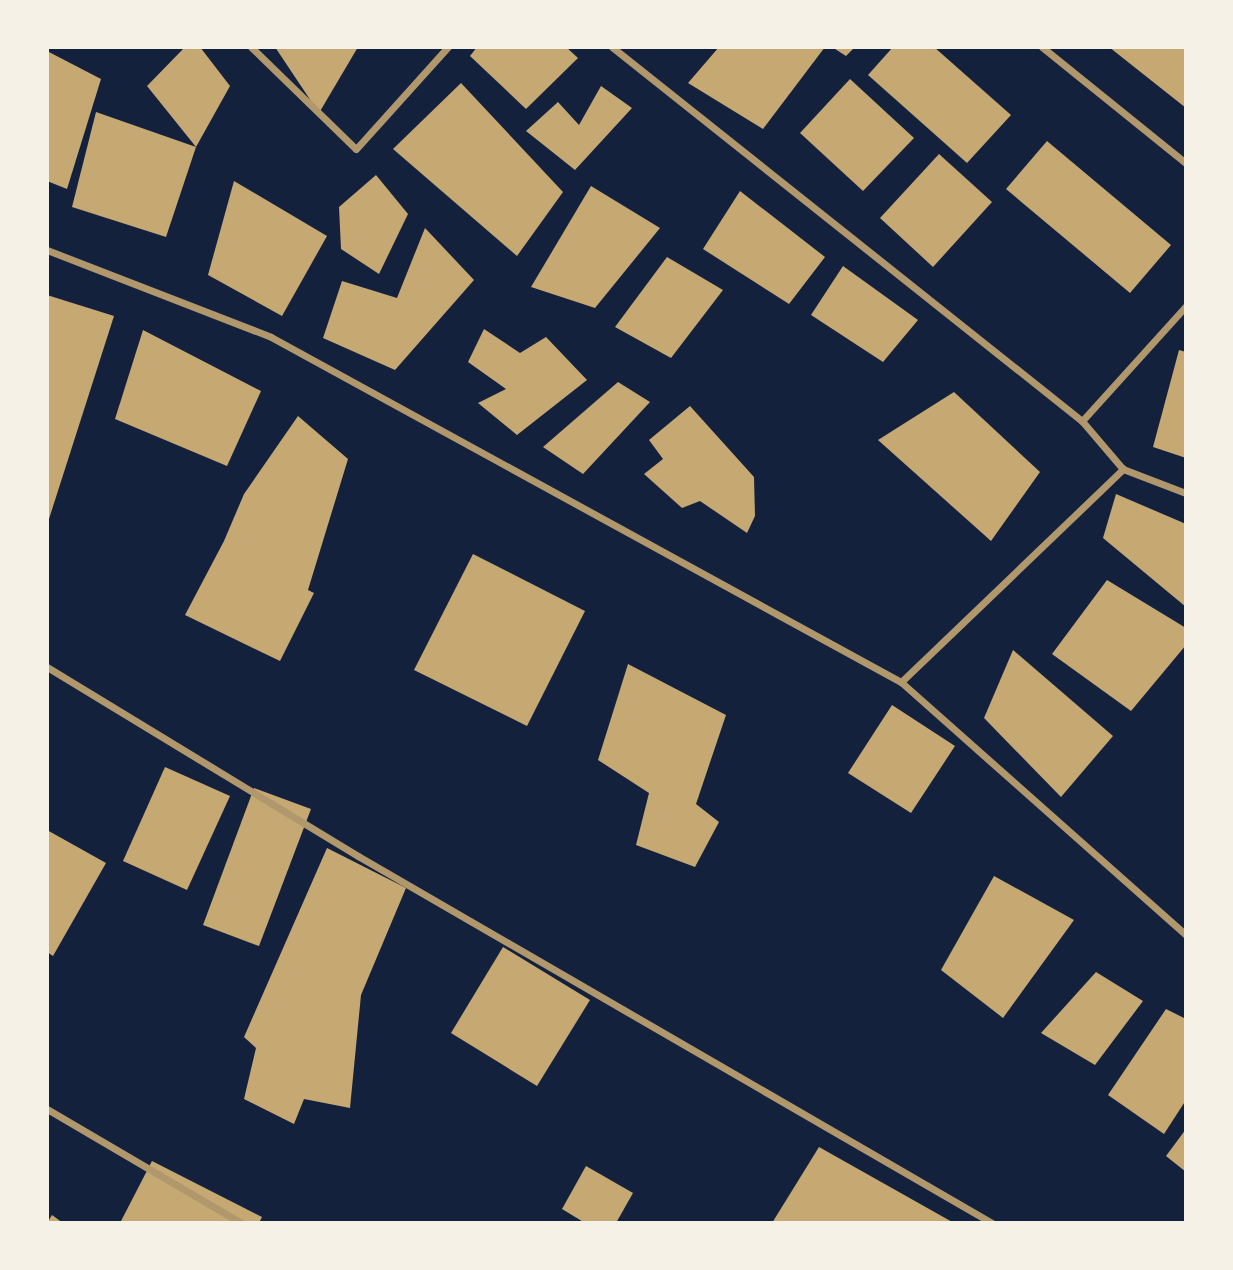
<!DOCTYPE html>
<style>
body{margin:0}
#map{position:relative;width:1233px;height:1270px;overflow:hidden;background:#14213d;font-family:"Archivo Narrow",sans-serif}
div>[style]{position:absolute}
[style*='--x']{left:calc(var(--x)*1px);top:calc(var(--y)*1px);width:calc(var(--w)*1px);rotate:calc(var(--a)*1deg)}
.building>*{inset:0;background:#c6a872}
.minor>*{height:7px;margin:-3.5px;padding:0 3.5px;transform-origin:3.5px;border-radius:3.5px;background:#b1986c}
span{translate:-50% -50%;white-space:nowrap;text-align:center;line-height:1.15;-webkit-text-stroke:5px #f6f1e7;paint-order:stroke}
.frame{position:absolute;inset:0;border:49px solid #f6f1e7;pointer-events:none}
</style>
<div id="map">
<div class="building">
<i style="clip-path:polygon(185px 47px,200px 47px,230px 86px,196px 147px,147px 86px)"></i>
<i style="clip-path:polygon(275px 47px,358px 47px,319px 113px)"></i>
<i style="clip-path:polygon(477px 47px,566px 47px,578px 58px,526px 109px,470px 56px)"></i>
<i style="clip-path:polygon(719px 47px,825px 47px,763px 129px,688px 83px)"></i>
<i style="clip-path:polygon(832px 47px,855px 47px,846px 56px)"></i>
<i style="clip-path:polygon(893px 47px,934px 47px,1011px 115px,967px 163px,868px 75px)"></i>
<i style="clip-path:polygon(1109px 47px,1186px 47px,1186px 108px)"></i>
<i style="clip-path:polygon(47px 51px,101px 79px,67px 189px,47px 181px)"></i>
<i style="clip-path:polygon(850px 79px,914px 138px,863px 191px,800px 133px)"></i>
<i style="clip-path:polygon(461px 83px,563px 192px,517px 256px,393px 149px)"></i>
<i style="clip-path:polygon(601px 86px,632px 108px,575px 170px,526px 131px,558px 102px,579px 125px)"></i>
<i style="clip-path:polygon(96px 112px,196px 147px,166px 237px,72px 207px)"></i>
<i style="clip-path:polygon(1047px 141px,1171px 245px,1130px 293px,1006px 189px)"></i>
<i style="clip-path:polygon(939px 154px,992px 202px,933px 267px,880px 218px)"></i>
<i style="clip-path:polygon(376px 175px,408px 214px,379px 274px,341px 249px,339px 207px)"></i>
<i style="clip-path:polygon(234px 181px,327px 236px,282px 316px,208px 275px)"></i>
<i style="clip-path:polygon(591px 186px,660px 228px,595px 308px,531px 287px)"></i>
<i style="clip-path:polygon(740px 191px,825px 257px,789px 304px,703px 249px)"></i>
<i style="clip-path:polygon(425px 228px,474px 280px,395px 370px,323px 338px,342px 281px,397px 298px)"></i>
<i style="clip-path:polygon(667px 257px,723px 290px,671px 358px,615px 327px)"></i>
<i style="clip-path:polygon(843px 266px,918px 320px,883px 362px,811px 315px)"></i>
<i style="clip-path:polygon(47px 295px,114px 316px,48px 522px,47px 522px)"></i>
<i style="clip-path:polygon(484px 329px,520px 353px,546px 337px,587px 380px,517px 435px,478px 403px,506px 389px,468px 362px)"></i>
<i style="clip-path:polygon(143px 330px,261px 391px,227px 466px,115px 419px)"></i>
<i style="clip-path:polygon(1179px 350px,1186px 352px,1186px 458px,1153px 447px)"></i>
<i style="clip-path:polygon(618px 382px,650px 402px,583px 474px,543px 447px)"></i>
<i style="clip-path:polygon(954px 392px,1040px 472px,991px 541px,878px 440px)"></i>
<i style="clip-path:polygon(690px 406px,754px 477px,755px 516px,747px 533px,700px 501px,682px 508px,644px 474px,663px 459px,649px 440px)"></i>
<i style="clip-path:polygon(298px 416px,348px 459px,308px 590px,314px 593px,280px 661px,185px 615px,224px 541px,244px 494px)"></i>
<i style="clip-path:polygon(1116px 494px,1186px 524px,1186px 607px,1103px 538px)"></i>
<i style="clip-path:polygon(473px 554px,585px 611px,527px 726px,414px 670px)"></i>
<i style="clip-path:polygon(1107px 580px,1186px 628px,1186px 645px,1131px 711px,1052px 654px)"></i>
<i style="clip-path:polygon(1013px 650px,1113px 736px,1061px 797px,984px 718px)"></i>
<i style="clip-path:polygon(628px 664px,726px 715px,696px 804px,719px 822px,695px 867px,636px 845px,649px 793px,598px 760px)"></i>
<i style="clip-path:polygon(892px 705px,955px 746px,911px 813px,848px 773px)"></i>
<i style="clip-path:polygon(165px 767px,230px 796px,187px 890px,123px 861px)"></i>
<i style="clip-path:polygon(254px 788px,311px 809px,259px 946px,203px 925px)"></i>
<i style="clip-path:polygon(47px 830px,106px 863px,53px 956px,47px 952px)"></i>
<i style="clip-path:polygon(327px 848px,406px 888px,361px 995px,350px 1108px,304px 1099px,294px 1124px,244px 1099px,256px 1048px,244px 1037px)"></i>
<i style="clip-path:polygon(994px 876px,1074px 920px,1003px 1018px,941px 970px)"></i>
<i style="clip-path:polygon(503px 947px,590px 1000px,537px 1086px,451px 1033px)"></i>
<i style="clip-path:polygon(1096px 972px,1143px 1001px,1095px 1065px,1041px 1033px)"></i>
<i style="clip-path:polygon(1166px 1009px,1186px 1019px,1186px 1100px,1164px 1134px,1108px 1095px)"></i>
<i style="clip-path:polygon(1186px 1129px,1186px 1172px,1166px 1156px)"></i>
<i style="clip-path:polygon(819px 1147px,954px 1223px,772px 1223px)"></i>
<i style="clip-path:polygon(152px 1161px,262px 1217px,259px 1223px,120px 1223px)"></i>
<i style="clip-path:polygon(586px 1166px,633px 1193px,616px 1223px,585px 1223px,562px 1209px)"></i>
<i style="clip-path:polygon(52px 1215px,63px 1223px,47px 1223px)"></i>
</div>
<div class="minor">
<i style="--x:251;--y:47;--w:146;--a:44.2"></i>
<i style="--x:356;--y:149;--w:137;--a:-48"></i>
<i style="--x:612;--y:47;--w:601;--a:38.51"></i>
<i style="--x:1082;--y:421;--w:63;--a:49.5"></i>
<i style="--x:1123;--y:469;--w:67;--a:20.9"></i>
<i style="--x:1042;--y:47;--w:185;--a:38.9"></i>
<i style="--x:47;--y:250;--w:240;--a:21.2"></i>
<i style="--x:271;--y:337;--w:718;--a:28.71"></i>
<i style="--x:901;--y:682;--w:381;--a:41.6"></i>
<i style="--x:1082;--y:421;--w:155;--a:-47.9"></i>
<i style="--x:47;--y:667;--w:364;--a:31.3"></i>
<i style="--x:358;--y:856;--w:733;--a:30.07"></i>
<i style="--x:901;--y:682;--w:308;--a:-43.8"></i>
<i style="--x:47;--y:1109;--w:225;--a:30.4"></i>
</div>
<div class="frame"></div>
</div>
